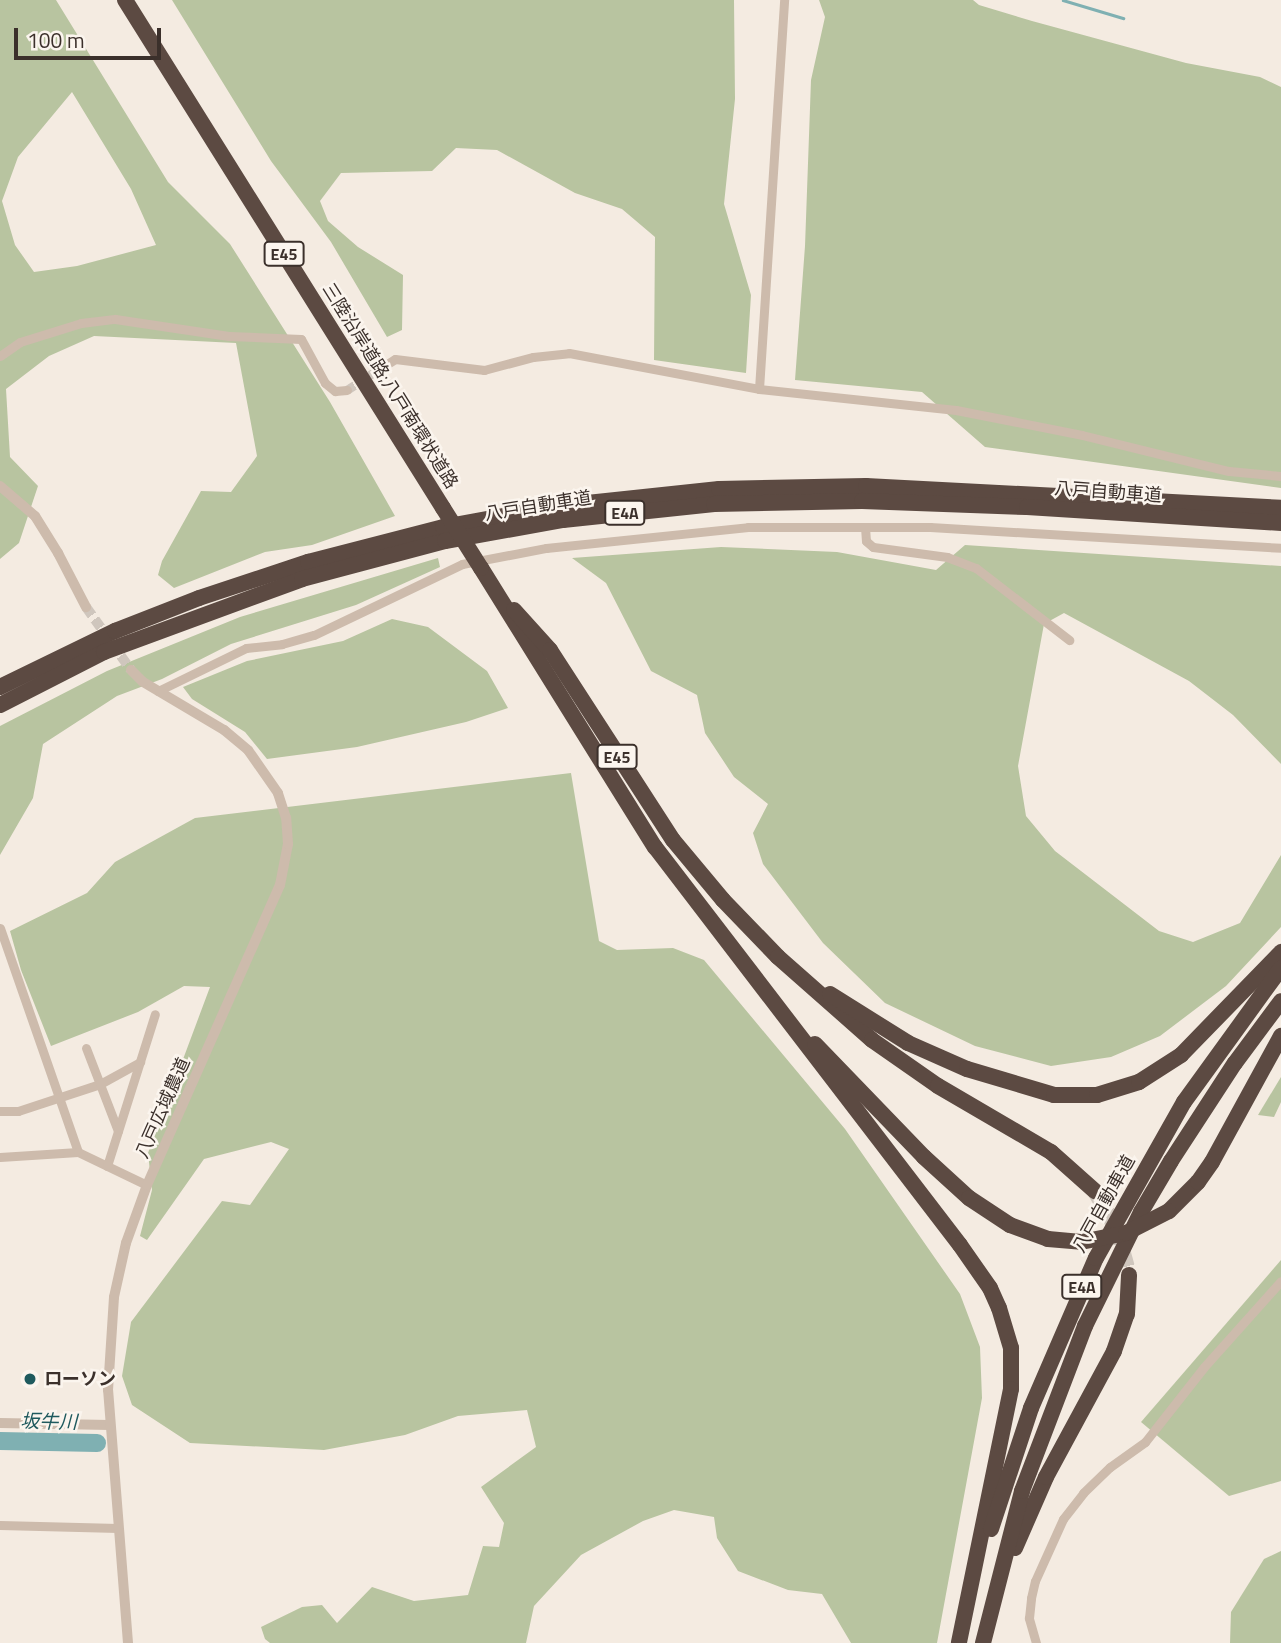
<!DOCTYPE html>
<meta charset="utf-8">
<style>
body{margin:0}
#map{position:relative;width:1281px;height:1643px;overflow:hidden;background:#f4ebe1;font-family:"Titillium Web","Noto Sans JP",sans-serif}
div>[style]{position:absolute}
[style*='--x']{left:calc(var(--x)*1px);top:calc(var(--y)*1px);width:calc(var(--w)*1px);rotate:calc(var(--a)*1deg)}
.green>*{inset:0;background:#b8c4a0}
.stream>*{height:2.5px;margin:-1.25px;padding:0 1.25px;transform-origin:1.25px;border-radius:1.25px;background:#7fb0b2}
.river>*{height:18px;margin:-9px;padding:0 9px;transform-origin:9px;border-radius:9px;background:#7fb0b2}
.minor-tunnel>*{height:9px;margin-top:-4.5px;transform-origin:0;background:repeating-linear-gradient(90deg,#cfc6bd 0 9px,transparent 0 13.5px)}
.tertiary-tunnel>*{height:10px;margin-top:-5px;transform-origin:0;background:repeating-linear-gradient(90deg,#cfc6bd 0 10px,transparent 0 15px)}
.motorway-tunnel>*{height:16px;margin-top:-8px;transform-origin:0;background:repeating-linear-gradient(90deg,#cfc6bd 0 16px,transparent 0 24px)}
.minor>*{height:9px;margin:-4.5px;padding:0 4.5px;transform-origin:4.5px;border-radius:4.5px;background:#cdbbac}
.tertiary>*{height:10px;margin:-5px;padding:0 5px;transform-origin:5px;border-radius:5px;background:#cdbbac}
.motorway>*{height:16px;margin:-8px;padding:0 8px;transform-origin:8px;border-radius:8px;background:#5c4a42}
.motorway-bridge>*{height:16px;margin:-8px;padding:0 8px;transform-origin:8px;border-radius:8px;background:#5c4a42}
.dots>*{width:19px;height:19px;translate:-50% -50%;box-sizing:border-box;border:4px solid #fbf5ee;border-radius:50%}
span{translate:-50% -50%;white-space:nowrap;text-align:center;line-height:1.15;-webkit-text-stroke:5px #fbf5ee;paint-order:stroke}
.shield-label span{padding:2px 5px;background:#fbf5ee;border:2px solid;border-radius:5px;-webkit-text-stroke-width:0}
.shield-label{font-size:16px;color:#3b302b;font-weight:700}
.street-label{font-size:18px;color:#3b302b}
.poi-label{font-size:18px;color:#3b302b;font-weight:700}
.left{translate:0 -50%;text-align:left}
.water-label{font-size:19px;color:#1f5a5e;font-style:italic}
.scale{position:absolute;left:14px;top:28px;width:147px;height:32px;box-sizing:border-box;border:4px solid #3b302b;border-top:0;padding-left:9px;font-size:21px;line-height:24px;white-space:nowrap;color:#3b302b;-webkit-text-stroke:5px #fbf5ee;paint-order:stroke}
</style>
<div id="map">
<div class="green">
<i style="clip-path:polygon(evenodd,0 0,56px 0,168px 182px,230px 244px,330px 402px,395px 516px,312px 545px,265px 552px,174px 588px,158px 575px,162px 561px,201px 491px,231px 492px,257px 456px,236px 343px,94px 336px,49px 356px,6px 389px,10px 457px,38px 486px,19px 543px,0 559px,0 0,72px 92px,131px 189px,156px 245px,77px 266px,34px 272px,15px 245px,2px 201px,18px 157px,72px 92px)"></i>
<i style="clip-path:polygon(172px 0,734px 0,735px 99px,724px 204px,751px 295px,746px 373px,654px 360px,655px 237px,622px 209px,575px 193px,497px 150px,456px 148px,432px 171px,341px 173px,320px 201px,328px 221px,358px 247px,403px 275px,402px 330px,387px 337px,331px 242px,271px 161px)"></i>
<i style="clip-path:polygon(819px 0,973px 0,979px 5px,1032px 21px,1186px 63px,1260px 77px,1281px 87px,1281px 488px,985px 447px,922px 392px,795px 380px,805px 246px,811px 80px,825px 17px)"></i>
<i style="clip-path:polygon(965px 545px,1281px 566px,1281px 764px,1233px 715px,1189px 681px,1064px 613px,1044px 624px,1018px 766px,1026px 816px,1055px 851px,1159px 931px,1193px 942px,1240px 923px,1281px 855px,1281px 927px,1226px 986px,1160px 1036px,1111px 1057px,1051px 1066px,975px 1046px,885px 1003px,823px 943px,763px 864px,753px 833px,768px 804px,734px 777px,705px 733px,697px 695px,651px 671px,606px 583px,572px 558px,721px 547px,837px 552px,936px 570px)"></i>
<i style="clip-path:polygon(438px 558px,440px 567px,356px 605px,231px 644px,162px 679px,117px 696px,43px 744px,33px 798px,0 855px,0 726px,107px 671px,240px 617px)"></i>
<i style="clip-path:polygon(392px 619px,428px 627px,487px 671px,508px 708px,466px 722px,357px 747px,267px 759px,245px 732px,192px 699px,183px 687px,247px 661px,343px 641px)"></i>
<i style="clip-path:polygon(571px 773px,599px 941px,617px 950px,673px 948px,704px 960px,845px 1129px,960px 1294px,980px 1347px,982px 1398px,937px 1643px,851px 1643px,822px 1594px,788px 1590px,738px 1571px,717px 1538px,714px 1517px,674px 1510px,643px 1521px,581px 1555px,534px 1606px,526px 1643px,270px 1643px,265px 1639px,261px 1627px,302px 1607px,322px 1605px,337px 1623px,372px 1587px,414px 1601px,468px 1595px,483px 1546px,499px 1547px,504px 1523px,481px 1487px,536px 1447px,527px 1410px,458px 1416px,405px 1435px,324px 1450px,190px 1443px,132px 1405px,122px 1376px,131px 1322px,222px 1201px,250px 1205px,289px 1149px,271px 1142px,204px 1159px,147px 1240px,140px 1236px,152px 1190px,148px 1153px,210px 987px,184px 986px,138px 1012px,51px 1046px,21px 970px,10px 931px,87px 893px,115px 862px,195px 818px)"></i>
<i style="clip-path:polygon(1281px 1077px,1281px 1102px,1274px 1117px,1258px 1115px)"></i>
<i style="clip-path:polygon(1281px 1260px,1281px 1481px,1229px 1496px,1141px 1422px)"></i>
<i style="clip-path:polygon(1281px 1551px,1281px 1643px,1230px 1643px,1231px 1612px,1264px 1559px)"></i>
</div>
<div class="stream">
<i style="--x:1063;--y:0;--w:63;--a:16.7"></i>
</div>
<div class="river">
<i style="--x:0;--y:1441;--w:97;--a:1.2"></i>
</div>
<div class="minor-tunnel">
<i style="--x:347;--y:390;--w:37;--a:-33"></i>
</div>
<div class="tertiary-tunnel">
<i style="--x:86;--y:607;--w:77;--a:54.5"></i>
</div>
<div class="motorway-tunnel">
<i style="--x:1095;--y:1191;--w:43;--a:60.4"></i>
<i style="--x:1116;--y:1228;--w:49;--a:74.5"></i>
</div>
<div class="minor">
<i style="--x:0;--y:356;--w:24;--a:-35"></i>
<i style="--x:20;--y:342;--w:64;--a:-17.3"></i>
<i style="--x:81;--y:323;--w:34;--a:-7"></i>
<i style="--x:115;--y:319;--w:115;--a:8.5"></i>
<i style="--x:229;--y:336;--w:72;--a:2.4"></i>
<i style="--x:301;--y:339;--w:50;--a:61.4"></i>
<i style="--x:325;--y:383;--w:13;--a:39"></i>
<i style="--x:335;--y:391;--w:12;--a:-5"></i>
<i style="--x:378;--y:370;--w:20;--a:-33"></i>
<i style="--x:395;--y:359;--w:90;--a:7"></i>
<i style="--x:484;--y:370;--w:51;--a:-14.9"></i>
<i style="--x:533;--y:357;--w:36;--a:-6"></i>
<i style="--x:569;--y:353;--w:193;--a:10.7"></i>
<i style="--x:759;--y:389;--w:198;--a:6.1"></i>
<i style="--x:956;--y:410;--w:128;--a:11.2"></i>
<i style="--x:1082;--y:435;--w:151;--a:13.8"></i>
<i style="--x:1229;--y:471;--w:52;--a:5.5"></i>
<i style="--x:759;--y:389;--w:390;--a:-86.3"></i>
<i style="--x:865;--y:527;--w:14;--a:86"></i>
<i style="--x:866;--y:541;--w:9;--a:41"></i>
<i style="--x:873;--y:547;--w:75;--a:7.7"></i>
<i style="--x:947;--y:557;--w:31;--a:21"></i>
<i style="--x:976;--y:568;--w:118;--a:37.7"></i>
<i style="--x:158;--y:691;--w:98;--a:-26"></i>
<i style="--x:246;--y:648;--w:36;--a:-6"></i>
<i style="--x:282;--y:644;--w:33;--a:-16"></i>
<i style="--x:314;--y:635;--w:164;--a:-25.6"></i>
<i style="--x:462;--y:564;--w:86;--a:-10.8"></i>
<i style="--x:546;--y:548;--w:203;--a:-5.9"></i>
<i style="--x:748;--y:527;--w:182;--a:0"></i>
<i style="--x:930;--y:527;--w:352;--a:3.4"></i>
<i style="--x:0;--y:928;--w:237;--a:70.8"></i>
<i style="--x:86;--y:1048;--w:89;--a:68.9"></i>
<i style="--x:0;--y:1111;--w:18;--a:0"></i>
<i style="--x:18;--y:1111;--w:86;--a:-18.2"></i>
<i style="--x:100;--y:1084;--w:46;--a:-28.8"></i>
<i style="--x:0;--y:1157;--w:78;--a:-3.7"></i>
<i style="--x:78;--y:1152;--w:76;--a:25.6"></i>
<i style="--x:107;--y:1166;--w:159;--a:-72.5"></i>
<i style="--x:0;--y:1525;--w:118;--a:1.5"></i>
<i style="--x:1036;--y:1643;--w:26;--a:-106"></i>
<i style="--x:1029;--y:1618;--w:20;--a:-84"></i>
<i style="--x:1031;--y:1598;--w:17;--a:-77"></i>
<i style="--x:1035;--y:1581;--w:68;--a:-65.7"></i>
<i style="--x:1063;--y:1519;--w:33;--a:-52"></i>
<i style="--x:1083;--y:1493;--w:37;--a:-44"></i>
<i style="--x:1110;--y:1467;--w:43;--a:-35.5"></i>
<i style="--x:1145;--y:1442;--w:95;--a:-51.8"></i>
<i style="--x:1204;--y:1367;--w:115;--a:-48.2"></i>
</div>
<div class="tertiary">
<i style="--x:0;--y:486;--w:46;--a:40.6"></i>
<i style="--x:35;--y:516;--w:44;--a:58.1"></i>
<i style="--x:58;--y:553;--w:61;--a:62.6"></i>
<i style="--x:0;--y:1423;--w:110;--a:1"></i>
<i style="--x:128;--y:1643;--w:254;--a:-94.5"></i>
<i style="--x:108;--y:1390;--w:93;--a:-86.3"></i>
<i style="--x:114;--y:1297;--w:55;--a:-77.5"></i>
<i style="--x:126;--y:1243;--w:62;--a:-70.1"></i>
<i style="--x:147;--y:1185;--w:328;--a:-66.1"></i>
<i style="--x:280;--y:885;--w:42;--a:-79"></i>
<i style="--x:288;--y:844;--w:26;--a:-94"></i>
<i style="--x:286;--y:818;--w:26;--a:-108"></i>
<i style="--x:278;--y:793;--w:52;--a:-124.9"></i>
<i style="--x:248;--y:750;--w:31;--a:-140"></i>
<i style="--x:224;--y:730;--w:94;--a:-149.3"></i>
<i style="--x:143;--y:682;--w:17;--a:-135"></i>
</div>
<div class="motorway">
<i style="--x:125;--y:0;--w:599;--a:57.95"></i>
<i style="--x:481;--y:568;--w:329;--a:58.1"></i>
<i style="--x:655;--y:847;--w:501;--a:52.54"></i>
<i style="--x:960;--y:1245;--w:52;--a:55.1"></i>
<i style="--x:990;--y:1288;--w:22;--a:66"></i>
<i style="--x:999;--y:1308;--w:42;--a:73.3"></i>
<i style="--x:1011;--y:1348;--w:41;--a:90"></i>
<i style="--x:1011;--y:1389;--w:259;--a:101.6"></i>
<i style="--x:514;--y:610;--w:54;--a:48"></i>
<i style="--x:550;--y:650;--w:226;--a:57.1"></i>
<i style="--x:673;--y:840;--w:78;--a:50.2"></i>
<i style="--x:723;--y:900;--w:79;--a:46"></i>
<i style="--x:778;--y:957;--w:125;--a:41.4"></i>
<i style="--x:872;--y:1040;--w:80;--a:34.9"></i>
<i style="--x:938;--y:1086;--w:131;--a:30.3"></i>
<i style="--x:1051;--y:1152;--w:59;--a:41.6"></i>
<i style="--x:0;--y:687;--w:128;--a:-26"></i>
<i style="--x:115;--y:631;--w:90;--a:-21.4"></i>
<i style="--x:199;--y:598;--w:115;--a:-18.3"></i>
<i style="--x:308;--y:562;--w:139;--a:-14.5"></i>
<i style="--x:443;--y:527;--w:118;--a:-10.3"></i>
<i style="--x:559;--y:506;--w:161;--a:-6.1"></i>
<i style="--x:719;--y:489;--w:147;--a:-1.2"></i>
<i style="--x:866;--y:486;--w:416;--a:3"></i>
<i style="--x:0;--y:705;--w:117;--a:-27"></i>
<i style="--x:104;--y:652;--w:211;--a:-20.2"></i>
<i style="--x:302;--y:579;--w:148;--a:-14.9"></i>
<i style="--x:445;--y:541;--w:120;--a:-10.1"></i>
<i style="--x:563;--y:520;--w:152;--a:-6"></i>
<i style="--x:714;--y:504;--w:148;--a:-1.2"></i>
<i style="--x:862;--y:501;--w:165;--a:2.1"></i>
<i style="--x:1027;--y:507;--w:255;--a:3.6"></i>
<i style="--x:830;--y:994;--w:92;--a:32.1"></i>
<i style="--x:908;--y:1043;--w:64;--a:23.8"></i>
<i style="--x:967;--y:1069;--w:91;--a:16.6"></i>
<i style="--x:1054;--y:1095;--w:43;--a:0"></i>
<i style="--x:1097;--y:1095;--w:44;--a:-17.2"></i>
<i style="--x:1139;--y:1082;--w:50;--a:-32.7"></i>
<i style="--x:1181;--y:1055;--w:144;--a:-45.8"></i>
<i style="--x:815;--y:1044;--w:157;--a:46"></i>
<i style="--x:924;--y:1157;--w:61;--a:42.3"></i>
<i style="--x:969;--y:1198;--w:49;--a:33.4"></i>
<i style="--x:1169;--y:1211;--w:41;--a:-45"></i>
<i style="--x:1198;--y:1182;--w:24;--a:-55"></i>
<i style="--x:1212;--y:1162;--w:144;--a:-61.3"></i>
<i style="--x:991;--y:1529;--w:127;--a:-71.7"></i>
<i style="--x:1031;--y:1408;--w:163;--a:-66.6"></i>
<i style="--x:1096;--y:1258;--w:179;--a:-60.6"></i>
<i style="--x:1184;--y:1102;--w:165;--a:-54.1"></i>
<i style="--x:1015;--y:1548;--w:77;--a:-66.4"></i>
<i style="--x:1046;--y:1477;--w:143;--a:-61.6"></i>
<i style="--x:1114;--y:1351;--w:39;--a:-71"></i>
<i style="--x:1127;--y:1314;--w:39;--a:-87"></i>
<i style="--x:983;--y:1643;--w:157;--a:-75.6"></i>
<i style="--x:1022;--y:1491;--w:177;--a:-69.1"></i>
<i style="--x:1085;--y:1326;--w:127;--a:-63.8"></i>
<i style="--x:1141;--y:1212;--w:59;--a:-59.5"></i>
<i style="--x:1171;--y:1161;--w:117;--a:-56.9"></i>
<i style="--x:1235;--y:1063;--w:77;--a:-53.4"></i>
</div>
<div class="motorway-bridge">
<i style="--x:443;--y:508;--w:71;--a:57.7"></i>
<i style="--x:1010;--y:1225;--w:40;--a:20.2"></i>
<i style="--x:1048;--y:1239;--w:33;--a:5"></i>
<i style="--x:1081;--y:1242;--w:46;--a:-11.3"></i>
<i style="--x:1126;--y:1233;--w:48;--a:-27.1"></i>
</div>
<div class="dots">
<i style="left:30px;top:1379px;background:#1f5a5e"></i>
</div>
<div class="shield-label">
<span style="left:284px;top:254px">E45</span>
<span style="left:625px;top:513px">E4A</span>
<span style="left:617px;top:757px">E45</span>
<span style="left:1082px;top:1287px">E4A</span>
</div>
<div class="street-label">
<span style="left:390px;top:386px;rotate:58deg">三陸沿岸道路;八戸南環状道路</span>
<span style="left:1108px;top:492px;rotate:4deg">八戸自動車道</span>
<span style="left:538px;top:506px;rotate:-9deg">八戸自動車道</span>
<span style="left:163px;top:1108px;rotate:-66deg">八戸広域農道</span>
<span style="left:1104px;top:1204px;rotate:-61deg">八戸自動車道</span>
</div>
<div class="poi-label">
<span class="left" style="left:44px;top:1379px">ローソン</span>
</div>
<div class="water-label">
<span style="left:49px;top:1421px;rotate:1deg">坂牛川</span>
</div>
<div class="scale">100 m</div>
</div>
